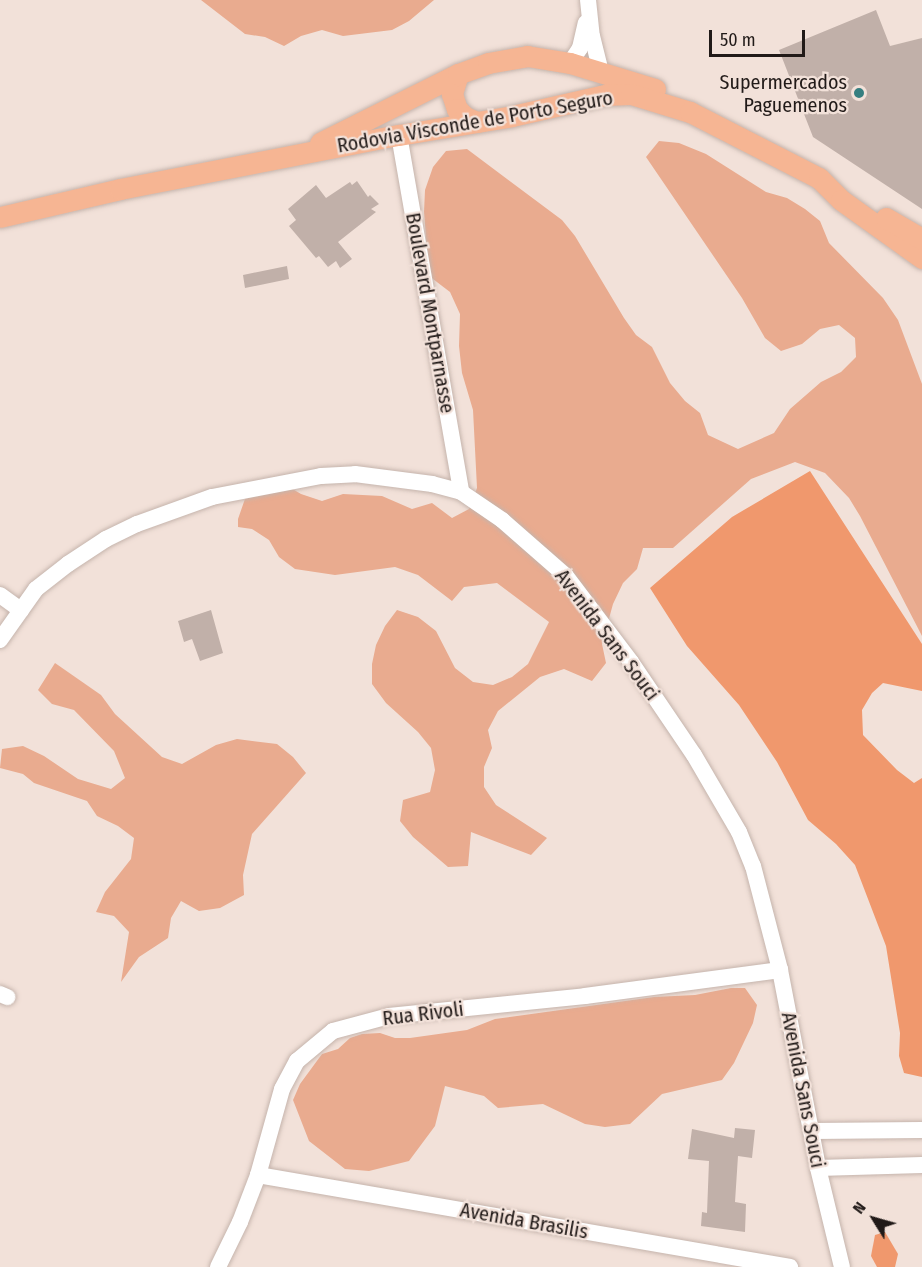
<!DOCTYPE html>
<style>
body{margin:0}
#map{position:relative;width:922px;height:1267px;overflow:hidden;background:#f2e1d9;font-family:"Fira Sans Condensed",sans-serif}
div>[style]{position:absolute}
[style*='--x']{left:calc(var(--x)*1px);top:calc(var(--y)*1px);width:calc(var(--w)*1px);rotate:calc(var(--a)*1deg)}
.green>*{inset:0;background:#e9ab8f}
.water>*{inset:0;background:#f0986d}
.building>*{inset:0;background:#c1b0a9}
.roads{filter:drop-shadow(0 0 2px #c5b4ac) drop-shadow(0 0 2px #c5b4ac)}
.minor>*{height:16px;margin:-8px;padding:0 8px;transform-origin:8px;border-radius:8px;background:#fff}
.major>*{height:21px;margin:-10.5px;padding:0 10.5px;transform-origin:10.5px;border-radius:10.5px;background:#f6b593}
.dots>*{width:16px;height:16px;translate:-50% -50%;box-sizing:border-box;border:3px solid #f2e1d9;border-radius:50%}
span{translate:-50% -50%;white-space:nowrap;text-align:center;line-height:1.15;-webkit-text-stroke:4.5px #f2e1d9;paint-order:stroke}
.poi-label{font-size:20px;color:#211a18}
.right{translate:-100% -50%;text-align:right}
.street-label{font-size:20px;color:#211a18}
.north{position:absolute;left:844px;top:1189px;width:60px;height:60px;-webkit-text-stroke:4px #f2e1d9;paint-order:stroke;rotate:307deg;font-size:16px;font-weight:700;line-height:24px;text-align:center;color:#211a18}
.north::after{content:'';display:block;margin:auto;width:21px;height:27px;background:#211a18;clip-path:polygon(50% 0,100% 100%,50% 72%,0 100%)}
.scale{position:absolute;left:709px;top:30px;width:96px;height:27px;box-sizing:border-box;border:3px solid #211a18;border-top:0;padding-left:8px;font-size:18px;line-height:21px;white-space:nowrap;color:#211a18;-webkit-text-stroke:4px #f2e1d9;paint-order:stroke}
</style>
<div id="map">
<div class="green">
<i style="clip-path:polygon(201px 0,434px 0,409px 21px,392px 30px,343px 36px,322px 30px,301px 36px,284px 46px,265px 37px,245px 34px)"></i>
<i style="clip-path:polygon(659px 141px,679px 143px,706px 154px,766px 192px,787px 198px,805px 209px,820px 221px,829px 243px,883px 298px,898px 320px,922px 384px,922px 636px,860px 516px,849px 498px,825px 473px,795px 462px,751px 479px,673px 548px,643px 548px,637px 569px,623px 583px,613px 604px,602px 644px,606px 663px,592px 681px,564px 669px,540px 677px,498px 711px,488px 730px,492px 748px,484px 767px,484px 787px,496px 805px,547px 838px,531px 855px,471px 832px,468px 866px,448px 867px,413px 837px,400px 821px,403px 800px,430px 792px,435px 770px,431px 748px,418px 732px,386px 703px,372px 684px,372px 664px,376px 645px,385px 626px,397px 610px,418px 617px,436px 631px,455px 668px,473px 682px,493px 685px,512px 677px,528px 664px,549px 622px,497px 583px,464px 587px,452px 601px,418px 575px,395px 567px,335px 575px,295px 569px,279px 557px,269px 540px,252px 529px,238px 527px,238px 519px,246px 496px,284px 484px,301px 494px,322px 501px,343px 494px,382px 496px,412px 509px,432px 503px,452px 518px,469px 509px,477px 488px,473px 410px,462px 373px,459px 346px,460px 314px,450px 292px,429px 276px,424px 212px,425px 190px,433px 167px,446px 151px,467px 149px,562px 220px,575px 236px,624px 318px,636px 335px,652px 347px,670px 383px,685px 401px,700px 413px,708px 435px,738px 449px,774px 433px,790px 409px,821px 382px,841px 372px,856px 357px,855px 338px,839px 325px,820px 329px,802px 344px,781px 351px,765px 338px,742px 298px,646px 157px)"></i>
<i style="clip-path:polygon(55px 663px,101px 695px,115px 714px,162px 757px,182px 764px,216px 745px,237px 739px,277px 744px,293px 757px,306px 773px,252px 834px,243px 875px,244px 895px,220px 908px,199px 911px,181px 901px,171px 918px,168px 938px,139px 957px,121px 982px,129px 932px,114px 916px,96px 912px,105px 892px,131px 859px,134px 838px,118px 826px,97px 816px,87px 801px,34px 783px,23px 774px,0 768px,2px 749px,23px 746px,44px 756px,78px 779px,111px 789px,125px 778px,114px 751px,74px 710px,52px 704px,38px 690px)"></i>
<i style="clip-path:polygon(731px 988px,745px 988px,757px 1005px,753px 1023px,734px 1063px,722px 1080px,662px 1094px,630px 1124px,605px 1127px,585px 1124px,543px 1104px,498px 1108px,484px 1096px,445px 1086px,435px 1126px,409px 1161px,369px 1171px,345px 1169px,309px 1141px,293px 1100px,300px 1084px,322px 1054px,338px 1049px,350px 1038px,362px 1034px,380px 1033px,395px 1038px,410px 1038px,467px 1030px,495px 1019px,654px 997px,695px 995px)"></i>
</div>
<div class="water">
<i style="clip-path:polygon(810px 471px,922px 644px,922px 691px,883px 683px,872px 693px,862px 710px,863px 735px,897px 770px,914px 783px,922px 778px,922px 1077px,904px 1073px,899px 1056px,900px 1033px,886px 946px,855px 865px,836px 844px,808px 820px,777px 762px,739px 705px,687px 646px,650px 588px,732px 517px)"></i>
<i style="clip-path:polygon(885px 1232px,898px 1254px,895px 1267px,877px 1267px,871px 1256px,875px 1235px)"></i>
</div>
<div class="building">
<i style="clip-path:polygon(876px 10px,890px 46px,922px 38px,922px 209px,813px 137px,779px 50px)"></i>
<i style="clip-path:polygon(357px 181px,368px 197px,370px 195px,379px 204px,371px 209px,376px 212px,338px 242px,352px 259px,340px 268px,336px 261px,328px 267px,319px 256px,316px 258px,289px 226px,296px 220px,288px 209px,316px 185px,326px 198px,350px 182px,352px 185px)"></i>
<i style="clip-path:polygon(287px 266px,289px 279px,245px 288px,243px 275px)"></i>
<i style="clip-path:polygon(211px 610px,223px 653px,200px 661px,192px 639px,184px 642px,178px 621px)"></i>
<i style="clip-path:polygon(735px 1128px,755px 1130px,752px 1158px,738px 1156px,735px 1202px,746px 1204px,745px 1232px,701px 1226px,702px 1212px,707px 1213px,709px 1161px,688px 1159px,692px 1129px,734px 1138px)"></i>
</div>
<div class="roads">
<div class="minor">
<i style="--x:588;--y:0;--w:36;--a:84"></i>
<i style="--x:592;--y:36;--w:37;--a:76"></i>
<i style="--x:570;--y:63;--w:18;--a:-56"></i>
<i style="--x:580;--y:48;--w:26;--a:-77"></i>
<i style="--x:399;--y:135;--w:362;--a:80.1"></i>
<i style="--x:0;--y:595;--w:26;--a:36"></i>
<i style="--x:0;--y:640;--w:62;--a:-54.8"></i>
<i style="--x:36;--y:589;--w:41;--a:-38"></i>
<i style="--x:68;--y:564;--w:45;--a:-33.3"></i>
<i style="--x:106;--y:539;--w:34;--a:-26"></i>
<i style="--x:137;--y:524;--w:80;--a:-19.8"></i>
<i style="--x:212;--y:497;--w:111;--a:-10.9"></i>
<i style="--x:321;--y:476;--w:34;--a:-3"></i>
<i style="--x:355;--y:474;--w:78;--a:7.4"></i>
<i style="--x:432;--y:484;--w:30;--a:15"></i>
<i style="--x:461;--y:492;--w:50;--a:34.3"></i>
<i style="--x:502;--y:520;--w:85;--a:41.2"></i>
<i style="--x:566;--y:576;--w:108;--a:52.9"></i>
<i style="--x:631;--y:662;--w:112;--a:55.9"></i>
<i style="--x:694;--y:755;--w:89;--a:59.7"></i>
<i style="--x:739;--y:832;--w:37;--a:68"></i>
<i style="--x:753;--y:866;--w:107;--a:75.4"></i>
<i style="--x:780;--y:970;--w:202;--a:79.1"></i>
<i style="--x:818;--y:1168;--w:102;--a:76.4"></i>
<i style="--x:0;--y:994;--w:8;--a:23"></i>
<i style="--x:812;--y:1131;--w:110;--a:-0.5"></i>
<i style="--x:818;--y:1168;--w:104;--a:-1.7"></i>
<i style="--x:258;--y:1175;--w:540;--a:9.81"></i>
<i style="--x:218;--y:1267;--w:50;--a:-63.9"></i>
<i style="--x:240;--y:1222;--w:50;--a:-69"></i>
<i style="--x:258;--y:1175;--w:89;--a:-74.4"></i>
<i style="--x:282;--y:1089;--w:32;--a:-62"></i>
<i style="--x:297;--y:1061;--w:47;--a:-39.8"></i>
<i style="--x:333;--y:1031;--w:58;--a:-15"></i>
<i style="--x:389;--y:1016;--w:197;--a:-5.8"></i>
<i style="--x:585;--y:996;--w:197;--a:-7.6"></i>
</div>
<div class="major">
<i style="--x:458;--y:74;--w:21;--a:107"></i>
<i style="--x:452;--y:94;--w:16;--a:72"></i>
<i style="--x:457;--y:109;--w:11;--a:45"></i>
<i style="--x:465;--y:117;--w:13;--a:23"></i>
<i style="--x:320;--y:143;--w:154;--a:-26.6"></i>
<i style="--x:458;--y:74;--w:32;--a:-20"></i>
<i style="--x:488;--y:63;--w:40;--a:-10"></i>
<i style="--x:527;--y:56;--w:44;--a:9.2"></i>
<i style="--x:570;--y:63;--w:89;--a:17"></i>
<i style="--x:0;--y:217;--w:123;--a:-13.1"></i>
<i style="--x:120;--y:189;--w:284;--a:-11"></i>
<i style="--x:399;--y:135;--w:115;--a:-9.5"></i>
<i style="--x:512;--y:116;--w:95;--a:-12.7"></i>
<i style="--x:605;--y:95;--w:26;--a:-2"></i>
<i style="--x:631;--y:94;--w:62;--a:17"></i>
<i style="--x:690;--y:112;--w:145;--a:27.1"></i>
<i style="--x:819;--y:178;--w:31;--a:45"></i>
<i style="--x:841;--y:200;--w:100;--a:35.6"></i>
<i style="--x:886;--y:218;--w:42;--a:30.3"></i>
</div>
</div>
<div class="dots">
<i style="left:859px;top:93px;background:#367f80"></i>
</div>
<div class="poi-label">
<span class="right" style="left:847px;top:94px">Supermercados<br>Paguemenos</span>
</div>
<div class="street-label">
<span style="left:475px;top:122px;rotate:-10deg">Rodovia Visconde de Porto Seguro</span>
<span style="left:430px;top:313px;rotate:80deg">Boulevard Montparnasse</span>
<span style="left:607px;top:635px;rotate:53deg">Avenida Sans Souci</span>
<span style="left:423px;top:1014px;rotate:-7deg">Rua Rivoli</span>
<span style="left:803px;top:1090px;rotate:79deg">Avenida Sans Souci</span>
<span style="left:524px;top:1221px;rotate:10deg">Avenida Brasilis</span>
</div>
<div class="north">N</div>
<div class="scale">50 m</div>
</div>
